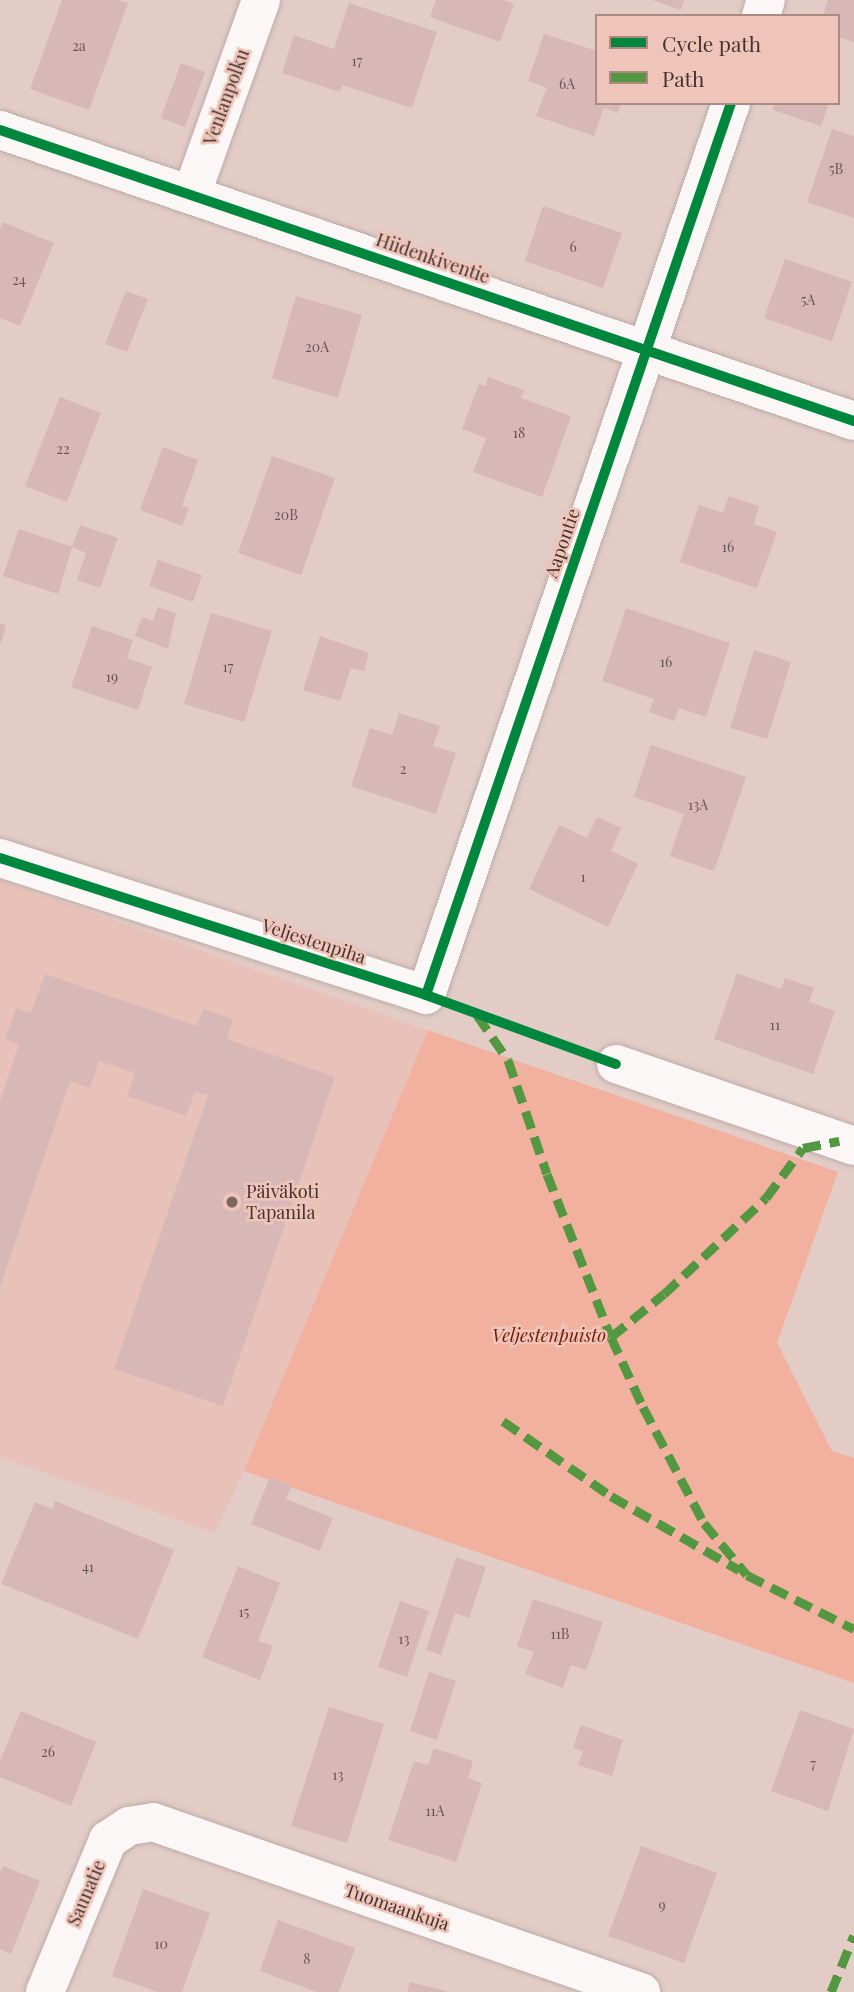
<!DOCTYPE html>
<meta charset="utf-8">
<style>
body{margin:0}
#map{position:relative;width:854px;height:1992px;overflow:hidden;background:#e3ccc6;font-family:"Playfair Display",serif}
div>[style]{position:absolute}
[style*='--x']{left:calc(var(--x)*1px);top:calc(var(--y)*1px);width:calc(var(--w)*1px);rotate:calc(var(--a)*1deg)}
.built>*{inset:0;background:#e8c2b8}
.green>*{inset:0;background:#f2b09f}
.building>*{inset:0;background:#d8b7b7}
.roads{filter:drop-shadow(0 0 2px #bcaba7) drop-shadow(0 0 2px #bcaba7)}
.minor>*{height:38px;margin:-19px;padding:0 19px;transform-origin:19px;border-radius:19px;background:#fbf7f6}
.quiet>*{height:9px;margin-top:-4.5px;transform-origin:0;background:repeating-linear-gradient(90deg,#539741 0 18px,transparent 0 27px)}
.cycleway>*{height:10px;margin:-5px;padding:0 5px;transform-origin:5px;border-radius:5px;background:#00873e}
.dots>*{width:19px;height:19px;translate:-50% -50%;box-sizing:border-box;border:4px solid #efc5ba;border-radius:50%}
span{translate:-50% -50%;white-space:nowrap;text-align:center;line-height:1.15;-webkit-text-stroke:5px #efc5ba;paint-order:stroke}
.number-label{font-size:14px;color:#6a5552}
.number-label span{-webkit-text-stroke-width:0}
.street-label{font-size:18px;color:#43322e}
.poi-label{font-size:18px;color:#43322e}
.left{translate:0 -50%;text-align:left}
.park-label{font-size:18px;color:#761800;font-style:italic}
.legend{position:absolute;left:595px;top:14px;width:245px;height:91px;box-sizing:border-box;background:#efc5ba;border:2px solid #aa8a82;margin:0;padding:9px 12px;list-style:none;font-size:21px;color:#43322e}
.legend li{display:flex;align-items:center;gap:14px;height:35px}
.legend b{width:35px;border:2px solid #aa8a82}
</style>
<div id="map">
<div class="built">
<i style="clip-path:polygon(0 880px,428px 1030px,244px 1471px,215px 1533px,0 1457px)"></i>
</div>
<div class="green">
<i style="clip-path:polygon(428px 1030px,838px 1172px,777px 1343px,832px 1451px,854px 1458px,854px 1683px,244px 1471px)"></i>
</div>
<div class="building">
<i style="clip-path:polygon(62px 0,118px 0,128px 3px,89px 110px,30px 89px)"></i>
<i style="clip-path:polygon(436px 0,503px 0,514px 4px,500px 42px,430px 17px)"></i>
<i style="clip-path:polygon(652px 0,684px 0,681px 10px)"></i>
<i style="clip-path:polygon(828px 0,854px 0,854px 42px,838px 37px,838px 16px,823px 16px)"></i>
<i style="clip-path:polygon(349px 3px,437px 32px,412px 108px,342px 85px,340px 92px,282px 73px,294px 35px,334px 49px)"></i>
<i style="clip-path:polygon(544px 34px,597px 51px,597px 103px,621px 103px,618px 113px,604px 108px,594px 136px,536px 116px,547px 88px,528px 81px)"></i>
<i style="clip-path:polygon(181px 63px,205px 72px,185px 127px,161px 118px)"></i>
<i style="clip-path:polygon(775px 103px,829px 103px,821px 126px,773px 110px)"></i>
<i style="clip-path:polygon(832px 129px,854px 136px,854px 218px,807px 202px)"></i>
<i style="clip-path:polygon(543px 206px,622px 233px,603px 288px,525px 261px)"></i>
<i style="clip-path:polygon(3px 222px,54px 243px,20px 326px,0 318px,0 229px)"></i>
<i style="clip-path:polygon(785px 259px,852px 282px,832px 341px,764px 318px)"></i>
<i style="clip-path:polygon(126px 291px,148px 299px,127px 352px,105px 344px)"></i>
<i style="clip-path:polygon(296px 296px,362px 315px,338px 398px,272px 378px)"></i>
<i style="clip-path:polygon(488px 377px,524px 390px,521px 398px,571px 416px,542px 497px,473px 472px,486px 438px,462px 429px,479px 384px,485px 386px)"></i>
<i style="clip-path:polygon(60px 397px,101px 413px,67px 502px,25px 486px)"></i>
<i style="clip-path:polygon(163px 447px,198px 460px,182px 506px,189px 508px,182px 526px,140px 510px)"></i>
<i style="clip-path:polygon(272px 456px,335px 478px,301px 575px,238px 553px)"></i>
<i style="clip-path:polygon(729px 496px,759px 506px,754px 524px,777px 532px,757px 588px,680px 562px,699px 505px,723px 513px)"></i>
<i style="clip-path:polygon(80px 525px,118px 538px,100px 588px,77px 580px,86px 553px,72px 547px)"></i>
<i style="clip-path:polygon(19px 529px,72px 547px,58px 594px,3px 576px)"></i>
<i style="clip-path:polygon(158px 560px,202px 575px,193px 602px,149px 586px)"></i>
<i style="clip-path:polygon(158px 607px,176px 613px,168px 649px,135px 636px,142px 617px,153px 621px)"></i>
<i style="clip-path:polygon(626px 608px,730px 643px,706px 717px,679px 708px,674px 721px,649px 712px,654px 699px,602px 681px)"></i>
<i style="clip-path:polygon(211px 613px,272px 631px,244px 722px,184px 704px)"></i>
<i style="clip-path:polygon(0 623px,6px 625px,1px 643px,0 643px)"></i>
<i style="clip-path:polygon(92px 626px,133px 640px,127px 658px,152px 667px,138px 710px,71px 687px)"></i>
<i style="clip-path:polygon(320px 636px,369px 653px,364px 671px,351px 668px,340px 701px,303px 690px)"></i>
<i style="clip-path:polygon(754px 650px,791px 662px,767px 739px,730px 728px)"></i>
<i style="clip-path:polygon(399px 713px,440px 726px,433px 746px,456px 753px,436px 814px,351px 786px,370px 728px,392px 735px)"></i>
<i style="clip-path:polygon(651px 745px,746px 777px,714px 871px,670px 856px,684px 814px,634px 797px)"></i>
<i style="clip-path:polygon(597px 817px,621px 828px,611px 851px,638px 864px,608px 927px,529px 889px,559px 825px,587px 838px)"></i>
<i style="clip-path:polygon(737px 973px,781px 989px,785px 978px,814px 988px,809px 1002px,835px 1011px,813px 1074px,714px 1039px)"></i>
<i style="clip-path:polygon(45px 974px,197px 1026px,203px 1009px,233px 1019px,227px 1039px,335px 1077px,223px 1406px,114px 1369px,208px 1095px,195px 1092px,186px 1116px,127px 1096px,135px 1073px,99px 1061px,90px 1088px,70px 1081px,0 1287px,0 1101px,19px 1044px,5px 1039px,16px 1008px,31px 1013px)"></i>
<i style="clip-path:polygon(270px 1477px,292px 1486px,286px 1499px,333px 1518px,320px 1551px,251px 1524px)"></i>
<i style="clip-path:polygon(55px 1501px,174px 1550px,138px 1639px,1px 1584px,35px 1502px,52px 1509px)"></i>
<i style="clip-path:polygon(456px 1557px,486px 1567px,469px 1618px,455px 1613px,441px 1655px,426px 1650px)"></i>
<i style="clip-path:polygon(238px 1566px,280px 1583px,258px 1641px,273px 1646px,260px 1680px,202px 1657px)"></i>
<i style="clip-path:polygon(533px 1599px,603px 1622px,586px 1670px,571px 1665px,563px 1688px,525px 1674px,534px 1652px,517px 1646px)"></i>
<i style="clip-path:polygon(400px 1601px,429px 1611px,407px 1677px,378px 1667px)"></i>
<i style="clip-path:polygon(429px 1672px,456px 1681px,437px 1740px,410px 1731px)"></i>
<i style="clip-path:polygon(329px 1707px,384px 1724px,347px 1843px,291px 1826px)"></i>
<i style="clip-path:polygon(800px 1710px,854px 1729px,828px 1811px,771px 1791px)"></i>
<i style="clip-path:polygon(21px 1711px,96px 1742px,71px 1806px,0 1777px,0 1761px)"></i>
<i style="clip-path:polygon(581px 1725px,623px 1740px,612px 1776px,578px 1765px,583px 1751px,573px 1748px)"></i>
<i style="clip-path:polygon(434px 1748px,473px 1761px,468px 1778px,482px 1783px,456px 1862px,388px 1840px,414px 1761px,428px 1765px)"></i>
<i style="clip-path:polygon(641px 1846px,717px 1873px,684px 1963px,608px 1936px)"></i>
<i style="clip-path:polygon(3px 1866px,40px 1881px,11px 1954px,0 1949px,0 1873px)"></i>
<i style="clip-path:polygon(143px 1889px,210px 1913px,182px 1992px,158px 1992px,112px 1976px)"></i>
<i style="clip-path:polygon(278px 1920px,355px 1948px,339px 1992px,317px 1992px,260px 1971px)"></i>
<i style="clip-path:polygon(410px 1982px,446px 1991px,446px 1992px,407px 1992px)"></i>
</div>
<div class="roads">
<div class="minor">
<i style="--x:761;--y:16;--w:17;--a:-73"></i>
<i style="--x:0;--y:130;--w:902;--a:18.82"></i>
<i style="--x:192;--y:193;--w:205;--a:-70.3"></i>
<i style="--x:0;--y:858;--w:447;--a:17.8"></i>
<i style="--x:426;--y:995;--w:943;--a:-71.12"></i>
<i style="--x:616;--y:1064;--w:252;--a:19"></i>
<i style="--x:45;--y:1992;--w:165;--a:-67.5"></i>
<i style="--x:108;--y:1840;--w:25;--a:-34"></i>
<i style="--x:129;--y:1826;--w:24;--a:-9"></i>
<i style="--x:153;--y:1822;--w:517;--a:19.21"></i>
</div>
</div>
<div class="quiet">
<i style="--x:477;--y:1015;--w:55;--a:55.4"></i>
<i style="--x:508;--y:1060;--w:120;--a:71.1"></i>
<i style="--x:547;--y:1174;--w:175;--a:68.6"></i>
<i style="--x:611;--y:1337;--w:77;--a:65.4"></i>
<i style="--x:643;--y:1407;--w:131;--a:62.3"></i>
<i style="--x:704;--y:1523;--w:67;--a:50.4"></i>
<i style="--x:747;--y:1575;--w:120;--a:26.8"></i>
<i style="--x:611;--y:1337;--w:68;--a:-39.1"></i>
<i style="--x:664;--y:1294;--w:140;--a:-43.3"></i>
<i style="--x:766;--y:1198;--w:62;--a:-53.5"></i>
<i style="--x:803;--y:1148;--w:37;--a:-11"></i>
<i style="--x:503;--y:1421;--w:131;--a:34.8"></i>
<i style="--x:611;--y:1496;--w:148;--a:30"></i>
<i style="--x:831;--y:1992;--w:61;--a:-68"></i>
</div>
<div class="cycleway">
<i style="--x:0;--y:130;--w:902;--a:18.82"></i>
<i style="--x:0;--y:858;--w:447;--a:17.8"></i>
<i style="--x:426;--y:995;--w:202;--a:20"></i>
<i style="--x:426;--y:995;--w:943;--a:-71.12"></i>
</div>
<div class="dots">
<i style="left:232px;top:1202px;background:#7b6863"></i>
</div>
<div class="number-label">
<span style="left:79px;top:46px">2a</span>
<span style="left:357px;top:61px">17</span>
<span style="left:567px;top:84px">6A</span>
<span style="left:836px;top:169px">5B</span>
<span style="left:573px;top:247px">6</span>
<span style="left:19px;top:280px">24</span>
<span style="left:808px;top:300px">5A</span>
<span style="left:317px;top:347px">20A</span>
<span style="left:519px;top:433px">18</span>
<span style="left:63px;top:449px">22</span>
<span style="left:286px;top:515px">20B</span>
<span style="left:728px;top:547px">16</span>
<span style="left:666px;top:662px">16</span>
<span style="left:228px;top:667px">17</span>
<span style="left:112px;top:677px">19</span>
<span style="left:403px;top:769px">2</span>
<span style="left:698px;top:805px">13A</span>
<span style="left:583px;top:877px">1</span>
<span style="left:775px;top:1025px">11</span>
<span style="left:88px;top:1567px">41</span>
<span style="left:244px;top:1612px">15</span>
<span style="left:560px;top:1634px">11B</span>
<span style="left:404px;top:1639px">13</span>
<span style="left:48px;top:1752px">26</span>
<span style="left:813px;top:1764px">7</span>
<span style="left:338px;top:1775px">13</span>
<span style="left:435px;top:1811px">11A</span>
<span style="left:662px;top:1905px">9</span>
<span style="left:161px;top:1944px">10</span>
<span style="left:307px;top:1959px">8</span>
</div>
<div class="street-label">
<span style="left:226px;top:97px;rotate:-70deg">Venlanpolku</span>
<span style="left:433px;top:258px;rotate:19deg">Hiidenkiventie</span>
<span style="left:562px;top:543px;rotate:-71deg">Aapontie</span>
<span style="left:314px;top:941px;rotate:18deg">Veljestenpiha</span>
<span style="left:86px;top:1893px;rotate:-67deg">Saunatie</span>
<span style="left:397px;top:1907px;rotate:19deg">Tuomaankuja</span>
</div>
<div class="poi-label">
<span class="left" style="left:246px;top:1202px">Päiväkoti<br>Tapanila</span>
</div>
<div class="park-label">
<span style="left:549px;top:1335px">Veljestenpuisto</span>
</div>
<ul class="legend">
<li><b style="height:9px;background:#00873e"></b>Cycle path</li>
<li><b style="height:9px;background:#539741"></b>Path</li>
</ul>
</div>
